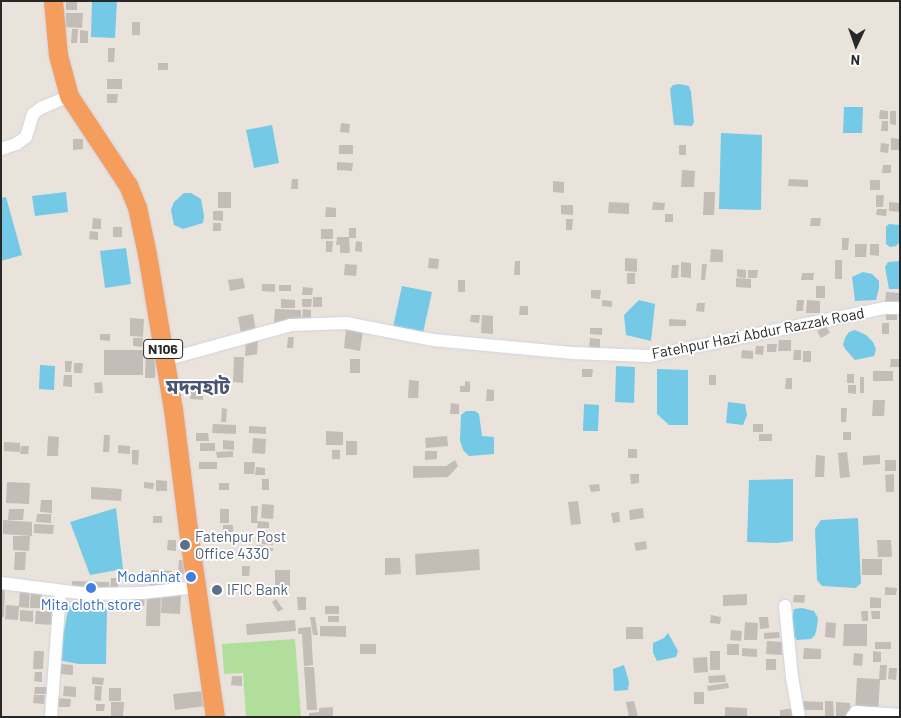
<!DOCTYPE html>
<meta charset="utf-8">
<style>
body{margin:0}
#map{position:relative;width:901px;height:718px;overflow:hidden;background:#eae3db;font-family:Barlow,"Noto Sans Bengali",sans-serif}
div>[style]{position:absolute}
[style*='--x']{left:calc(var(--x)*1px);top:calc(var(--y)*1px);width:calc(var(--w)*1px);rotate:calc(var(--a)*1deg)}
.green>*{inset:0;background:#b1de9a}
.water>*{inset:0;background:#73c9e6}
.building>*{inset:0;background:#c2bdb7}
.roads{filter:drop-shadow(0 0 1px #d0d3e0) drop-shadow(0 0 1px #d0d3e0)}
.minor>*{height:12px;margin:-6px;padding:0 6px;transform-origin:6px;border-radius:6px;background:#fff}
.highway>*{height:19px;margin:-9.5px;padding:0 9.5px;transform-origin:9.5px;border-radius:9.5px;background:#f49d5c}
.dots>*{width:14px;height:14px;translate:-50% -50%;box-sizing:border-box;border:2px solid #fff;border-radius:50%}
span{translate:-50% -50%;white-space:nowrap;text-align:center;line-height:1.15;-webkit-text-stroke:4px #fff;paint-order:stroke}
.shield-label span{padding:1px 4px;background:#fff;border:1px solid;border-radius:4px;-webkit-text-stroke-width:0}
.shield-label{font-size:14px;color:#282828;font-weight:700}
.street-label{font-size:15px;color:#282828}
.service-label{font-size:15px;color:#4e5e75}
.left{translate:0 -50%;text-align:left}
.shop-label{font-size:15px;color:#366cbe}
.right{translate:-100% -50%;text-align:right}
.district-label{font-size:20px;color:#4c5476;font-weight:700}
.frame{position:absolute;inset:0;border:2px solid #282828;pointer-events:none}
.north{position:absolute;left:831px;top:20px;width:50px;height:50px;-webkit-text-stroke:4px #fff;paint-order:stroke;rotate:183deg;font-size:14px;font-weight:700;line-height:20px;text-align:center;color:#282828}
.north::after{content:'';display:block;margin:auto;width:18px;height:22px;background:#282828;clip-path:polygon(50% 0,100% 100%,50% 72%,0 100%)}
</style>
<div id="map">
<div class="green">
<i style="clip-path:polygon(295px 639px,301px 717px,246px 717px,243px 673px,224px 674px,222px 644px)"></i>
</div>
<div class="water">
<i style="clip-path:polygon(92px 1px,117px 1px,115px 38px,91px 37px)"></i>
<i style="clip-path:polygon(679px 84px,689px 86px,691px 92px,694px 122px,692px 126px,674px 125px,670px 89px,673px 85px)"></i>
<i style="clip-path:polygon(844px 107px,863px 107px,862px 133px,843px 133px)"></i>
<i style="clip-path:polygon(272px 125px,279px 163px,254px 168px,246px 130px)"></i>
<i style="clip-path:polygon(721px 133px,762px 135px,761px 210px,719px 209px)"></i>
<i style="clip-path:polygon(66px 192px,68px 212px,35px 216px,32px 196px)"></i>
<i style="clip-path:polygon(184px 193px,191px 193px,201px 199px,204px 216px,203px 223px,183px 229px,174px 225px,171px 210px,174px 202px)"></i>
<i style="clip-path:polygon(6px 197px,22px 255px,1px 261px,1px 198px)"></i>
<i style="clip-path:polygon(889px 224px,900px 225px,900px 242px,896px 246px,890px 247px,886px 244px,886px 227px)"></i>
<i style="clip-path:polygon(126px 248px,131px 284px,105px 288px,100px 251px)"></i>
<i style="clip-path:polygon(900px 261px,900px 289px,889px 289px,885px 267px,888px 262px)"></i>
<i style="clip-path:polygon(863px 272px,872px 274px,879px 281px,879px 288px,876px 300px,855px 301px,852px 277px)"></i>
<i style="clip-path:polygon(402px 286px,432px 292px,423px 333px,393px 327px)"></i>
<i style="clip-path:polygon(639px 300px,655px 304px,651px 341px,626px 335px,624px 315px)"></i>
<i style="clip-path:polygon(855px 330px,866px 335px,873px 342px,876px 349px,874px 356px,855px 360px,846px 350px,843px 345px,845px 338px,849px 332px)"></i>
<i style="clip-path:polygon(40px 365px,55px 366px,54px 390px,39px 389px)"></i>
<i style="clip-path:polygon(616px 366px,635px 367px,634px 403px,615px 402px)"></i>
<i style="clip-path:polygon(657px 369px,688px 370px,688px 425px,669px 425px,657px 414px)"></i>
<i style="clip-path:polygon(728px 402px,745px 404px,747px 415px,743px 425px,726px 423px)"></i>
<i style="clip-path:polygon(584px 404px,599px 405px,598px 431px,583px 431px)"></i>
<i style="clip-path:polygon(466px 411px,475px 411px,479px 414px,482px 436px,494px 437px,494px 454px,469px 456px,463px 450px,460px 440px,461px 415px)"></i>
<i style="clip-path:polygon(793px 479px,793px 541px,777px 543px,747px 542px,749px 480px)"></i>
<i style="clip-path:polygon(116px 508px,123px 569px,90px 575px,70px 522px)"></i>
<i style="clip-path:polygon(858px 518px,861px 583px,856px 588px,822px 586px,817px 580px,815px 529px,821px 520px)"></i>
<i style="clip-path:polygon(78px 601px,107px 608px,106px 664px,79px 664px,58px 660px,69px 606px,76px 606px)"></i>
<i style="clip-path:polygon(802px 608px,814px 611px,818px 618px,817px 627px,815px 635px,811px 639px,797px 640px,791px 634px,790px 628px,794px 609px)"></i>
<i style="clip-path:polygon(668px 633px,678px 651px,676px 657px,657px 661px,653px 653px,653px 643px,664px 638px)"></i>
<i style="clip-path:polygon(624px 665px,629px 682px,628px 690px,614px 691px,613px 669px)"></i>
</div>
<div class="building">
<i style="clip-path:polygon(66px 1px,77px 1px,77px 10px,66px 10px)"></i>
<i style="clip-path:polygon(66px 13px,83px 13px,82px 28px,65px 27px)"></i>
<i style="clip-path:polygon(132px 22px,140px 22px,140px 35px,132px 35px)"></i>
<i style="clip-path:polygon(72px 29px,78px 29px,77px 43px,71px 43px)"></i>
<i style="clip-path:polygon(80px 30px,88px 31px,88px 43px,80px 43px)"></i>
<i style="clip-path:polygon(108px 48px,115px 48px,114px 62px,108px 62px)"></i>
<i style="clip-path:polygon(158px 63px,168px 63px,168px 70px,158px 70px)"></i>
<i style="clip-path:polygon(107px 79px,122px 79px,122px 89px,107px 89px)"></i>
<i style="clip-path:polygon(107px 94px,118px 94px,117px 103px,107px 103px)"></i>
<i style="clip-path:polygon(880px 110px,888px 111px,888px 119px,879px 119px)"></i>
<i style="clip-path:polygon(890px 111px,896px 111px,896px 125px,890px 124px)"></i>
<i style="clip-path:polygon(882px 121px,888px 121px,888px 131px,881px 131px)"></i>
<i style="clip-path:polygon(341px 123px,350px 124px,349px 133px,340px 132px)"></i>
<i style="clip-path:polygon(891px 138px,900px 139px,900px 150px,891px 150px)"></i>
<i style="clip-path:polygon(73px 139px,83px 139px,83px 149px,73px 150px)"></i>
<i style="clip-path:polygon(881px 143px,889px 144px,888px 153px,880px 152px)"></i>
<i style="clip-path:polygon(339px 145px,353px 145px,353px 154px,339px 154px)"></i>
<i style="clip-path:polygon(679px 145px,686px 145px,686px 155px,679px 155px)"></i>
<i style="clip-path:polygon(337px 162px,353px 163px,352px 171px,337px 170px)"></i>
<i style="clip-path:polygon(883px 165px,891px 165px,891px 173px,882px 173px)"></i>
<i style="clip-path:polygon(682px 170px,695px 171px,694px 187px,681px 187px)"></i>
<i style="clip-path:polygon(292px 179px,298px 179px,298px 189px,291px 189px)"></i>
<i style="clip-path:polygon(789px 179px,808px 180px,808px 187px,788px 186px)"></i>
<i style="clip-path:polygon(870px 180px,880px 180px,880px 190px,870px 190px)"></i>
<i style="clip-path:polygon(553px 181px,564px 182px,564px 193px,553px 192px)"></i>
<i style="clip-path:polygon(218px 192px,231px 192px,231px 208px,218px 208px)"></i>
<i style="clip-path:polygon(704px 192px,715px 192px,714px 215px,703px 215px)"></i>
<i style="clip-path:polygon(876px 195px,884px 195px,883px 207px,876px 207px)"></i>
<i style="clip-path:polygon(609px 202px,629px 203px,629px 214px,608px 213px)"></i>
<i style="clip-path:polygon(653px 202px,665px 203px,664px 210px,652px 210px)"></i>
<i style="clip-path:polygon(889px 202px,900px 203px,900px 212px,889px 211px)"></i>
<i style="clip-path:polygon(561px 205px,573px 205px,573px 215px,561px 214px)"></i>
<i style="clip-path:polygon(326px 207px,336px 208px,336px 217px,325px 217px)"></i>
<i style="clip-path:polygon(877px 209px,887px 209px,886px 216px,876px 215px)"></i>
<i style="clip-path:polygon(213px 211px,223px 211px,223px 221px,213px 220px)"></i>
<i style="clip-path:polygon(665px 214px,673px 214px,673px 222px,665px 222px)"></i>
<i style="clip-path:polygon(93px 218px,101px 219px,101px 229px,92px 229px)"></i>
<i style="clip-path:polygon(811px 218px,821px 218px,820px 226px,810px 226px)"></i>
<i style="clip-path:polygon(566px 219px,573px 219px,572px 230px,566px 230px)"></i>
<i style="clip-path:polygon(213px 223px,221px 223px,221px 231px,213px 231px)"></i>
<i style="clip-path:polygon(113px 227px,122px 227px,122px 237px,113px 237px)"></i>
<i style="clip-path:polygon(349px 228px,356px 228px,356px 238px,349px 238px)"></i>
<i style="clip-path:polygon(321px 229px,333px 229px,333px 239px,321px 239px)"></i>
<i style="clip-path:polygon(90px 231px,98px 232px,98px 240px,89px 239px)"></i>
<i style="clip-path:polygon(337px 237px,349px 237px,350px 253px,340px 253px,340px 245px,336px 245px)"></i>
<i style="clip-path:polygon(842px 238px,849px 238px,848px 250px,842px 250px)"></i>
<i style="clip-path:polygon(326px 241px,333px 241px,332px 252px,326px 252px)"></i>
<i style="clip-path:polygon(356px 241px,362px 242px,362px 252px,355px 251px)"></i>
<i style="clip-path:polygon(855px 244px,867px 244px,866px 257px,855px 257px)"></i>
<i style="clip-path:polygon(870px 244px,879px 244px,879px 256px,870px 255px)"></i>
<i style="clip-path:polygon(711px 249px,723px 250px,723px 262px,710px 262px)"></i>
<i style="clip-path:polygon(429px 258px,439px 259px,438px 269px,428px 268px)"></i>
<i style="clip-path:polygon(625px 258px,637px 259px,637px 272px,625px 271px)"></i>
<i style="clip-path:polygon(835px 260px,842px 260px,842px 279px,835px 279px)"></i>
<i style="clip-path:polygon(515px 261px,520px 261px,520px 275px,514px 275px)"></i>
<i style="clip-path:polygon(681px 262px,691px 263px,691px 278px,681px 277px)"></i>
<i style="clip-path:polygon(345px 264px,357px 265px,356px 276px,344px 275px)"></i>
<i style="clip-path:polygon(702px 264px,707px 264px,705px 280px,701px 280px)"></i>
<i style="clip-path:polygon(672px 265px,679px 265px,678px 278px,671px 278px)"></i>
<i style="clip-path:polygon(737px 269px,746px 270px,746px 278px,737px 277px)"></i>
<i style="clip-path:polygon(748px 270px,758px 270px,757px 278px,748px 278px)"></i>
<i style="clip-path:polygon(627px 273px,635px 273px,635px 284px,627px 284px)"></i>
<i style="clip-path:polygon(802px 273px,814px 273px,813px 280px,801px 280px)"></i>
<i style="clip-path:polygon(243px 278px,245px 288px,230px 291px,228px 280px)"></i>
<i style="clip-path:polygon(736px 278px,751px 279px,751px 288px,736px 287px)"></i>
<i style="clip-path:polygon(458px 280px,465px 280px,465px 292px,458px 292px)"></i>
<i style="clip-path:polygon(262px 284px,275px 284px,275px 292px,262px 291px)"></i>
<i style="clip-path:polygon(279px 285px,291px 285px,291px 291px,279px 291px)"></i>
<i style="clip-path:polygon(816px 286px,825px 286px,825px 298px,816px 298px)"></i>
<i style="clip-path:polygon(303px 287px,313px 288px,312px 295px,302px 295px)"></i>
<i style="clip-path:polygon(591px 290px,601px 290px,600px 299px,591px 298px)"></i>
<i style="clip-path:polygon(886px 292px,900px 293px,900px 304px,885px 303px)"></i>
<i style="clip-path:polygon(313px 297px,322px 297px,322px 307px,313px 307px)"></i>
<i style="clip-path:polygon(281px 299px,295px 300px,295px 308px,281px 308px)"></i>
<i style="clip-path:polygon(302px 299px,312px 299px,311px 307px,302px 307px)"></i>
<i style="clip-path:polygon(602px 300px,612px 301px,612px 307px,602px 306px)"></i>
<i style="clip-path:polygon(797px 300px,804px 300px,803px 311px,796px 311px)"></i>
<i style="clip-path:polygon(807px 300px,820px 301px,820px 313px,806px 313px)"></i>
<i style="clip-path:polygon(697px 303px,705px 303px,704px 312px,696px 311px)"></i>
<i style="clip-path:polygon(520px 306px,528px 306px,528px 315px,519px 315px)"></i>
<i style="clip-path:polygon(275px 309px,301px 310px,301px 322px,274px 323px)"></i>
<i style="clip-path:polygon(303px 309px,311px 310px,311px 320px,302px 319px)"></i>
<i style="clip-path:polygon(886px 310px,897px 310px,897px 320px,886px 320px)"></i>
<i style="clip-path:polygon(253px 314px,256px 331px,241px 333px,238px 317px)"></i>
<i style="clip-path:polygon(471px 315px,480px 315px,479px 323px,470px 322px)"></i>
<i style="clip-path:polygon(482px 315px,493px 316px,493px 334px,481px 333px)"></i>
<i style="clip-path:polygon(130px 318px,144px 319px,143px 337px,130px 336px)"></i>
<i style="clip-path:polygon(669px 319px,686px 320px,686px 326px,669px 326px)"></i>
<i style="clip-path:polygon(882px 323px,889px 323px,889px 334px,882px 334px)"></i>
<i style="clip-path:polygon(826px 326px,830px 333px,821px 338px,817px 331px)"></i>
<i style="clip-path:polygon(590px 328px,602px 328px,602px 335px,590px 334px)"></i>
<i style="clip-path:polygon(346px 329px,363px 331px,360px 351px,344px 348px)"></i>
<i style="clip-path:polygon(100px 334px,110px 334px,110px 341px,100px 340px)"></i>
<i style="clip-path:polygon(288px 337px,294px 337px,293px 348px,287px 348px)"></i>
<i style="clip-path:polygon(133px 338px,143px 338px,142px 347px,133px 346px)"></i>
<i style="clip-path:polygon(590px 338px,600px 339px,600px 350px,589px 349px)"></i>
<i style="clip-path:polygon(258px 339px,257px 354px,245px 356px,246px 341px)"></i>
<i style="clip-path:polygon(779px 340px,791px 340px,791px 351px,778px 351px)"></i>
<i style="clip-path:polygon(767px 344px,777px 344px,776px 352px,767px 352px)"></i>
<i style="clip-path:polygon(146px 346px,156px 346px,155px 378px,145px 378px)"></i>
<i style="clip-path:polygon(756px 346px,764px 346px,763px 355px,755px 354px)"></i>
<i style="clip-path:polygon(104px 350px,143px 350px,143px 375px,104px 375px)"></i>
<i style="clip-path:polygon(742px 350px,753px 351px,753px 359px,741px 358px)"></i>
<i style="clip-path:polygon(794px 350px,801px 350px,801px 360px,793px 360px)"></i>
<i style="clip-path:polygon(803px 351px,811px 351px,811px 362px,803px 362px)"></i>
<i style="clip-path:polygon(234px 357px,244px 357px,243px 383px,233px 382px)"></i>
<i style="clip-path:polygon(350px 359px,360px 359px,360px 373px,350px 373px)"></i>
<i style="clip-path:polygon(891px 359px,900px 359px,899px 367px,890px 367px)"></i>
<i style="clip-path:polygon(65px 361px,72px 361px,71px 372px,65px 372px)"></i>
<i style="clip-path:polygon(74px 363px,83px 363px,82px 373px,74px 373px)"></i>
<i style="clip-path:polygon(582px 369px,593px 369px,592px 377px,582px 377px)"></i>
<i style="clip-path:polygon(873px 371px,893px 371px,893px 381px,873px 381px)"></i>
<i style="clip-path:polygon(847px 374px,854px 374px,854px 383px,847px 383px)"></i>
<i style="clip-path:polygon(64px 375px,72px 375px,72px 387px,63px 386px)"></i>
<i style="clip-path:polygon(709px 375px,716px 375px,716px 385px,709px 385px)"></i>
<i style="clip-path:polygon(860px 377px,864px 377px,864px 393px,860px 393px)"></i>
<i style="clip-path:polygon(786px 378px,792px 378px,792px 389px,785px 389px)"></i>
<i style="clip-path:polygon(409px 380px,419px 381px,418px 398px,408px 398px)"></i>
<i style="clip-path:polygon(465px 381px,470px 382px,470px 392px,460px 392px,460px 386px,465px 386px)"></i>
<i style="clip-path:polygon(102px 382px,103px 393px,95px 393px,94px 383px)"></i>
<i style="clip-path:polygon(848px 385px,856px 385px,856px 394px,848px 393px)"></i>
<i style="clip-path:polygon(191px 388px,203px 389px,203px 400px,190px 399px)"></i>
<i style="clip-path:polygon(487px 389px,494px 390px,494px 401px,486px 401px)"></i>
<i style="clip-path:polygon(873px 400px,885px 400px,884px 416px,872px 416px)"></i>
<i style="clip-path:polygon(451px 403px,459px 404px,459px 414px,450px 414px)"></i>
<i style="clip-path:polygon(222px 408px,227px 409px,226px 422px,221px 422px)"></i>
<i style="clip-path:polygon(841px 408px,847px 408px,846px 422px,841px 422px)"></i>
<i style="clip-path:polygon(213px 424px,236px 425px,236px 434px,212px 433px)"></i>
<i style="clip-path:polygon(753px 424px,763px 424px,763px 432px,753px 432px)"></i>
<i style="clip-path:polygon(249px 426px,266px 427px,266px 434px,249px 433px)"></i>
<i style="clip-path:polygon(326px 431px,343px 432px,343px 445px,326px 445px)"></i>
<i style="clip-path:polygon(843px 432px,851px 432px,851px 440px,843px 440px)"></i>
<i style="clip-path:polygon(196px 433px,208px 433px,209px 441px,196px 441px)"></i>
<i style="clip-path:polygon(759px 434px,772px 434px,772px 441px,759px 441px)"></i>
<i style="clip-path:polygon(104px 435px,110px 435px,109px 452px,103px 452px)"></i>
<i style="clip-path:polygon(48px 436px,59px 437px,58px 456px,47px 456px)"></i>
<i style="clip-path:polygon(447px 436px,448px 446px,426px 448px,425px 438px)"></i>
<i style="clip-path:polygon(253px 438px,266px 439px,265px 454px,252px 453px)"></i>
<i style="clip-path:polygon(223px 440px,234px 441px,234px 450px,223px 449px)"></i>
<i style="clip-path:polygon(346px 441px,357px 441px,357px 455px,346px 455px)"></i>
<i style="clip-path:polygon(4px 442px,20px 443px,20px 452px,4px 451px)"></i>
<i style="clip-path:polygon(200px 443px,215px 443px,215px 451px,200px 451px)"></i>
<i style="clip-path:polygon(118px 445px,130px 446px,130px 454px,118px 453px)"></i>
<i style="clip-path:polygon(21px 446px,29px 446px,28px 454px,20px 454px)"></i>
<i style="clip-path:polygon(628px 449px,637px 449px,637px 458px,628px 458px)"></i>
<i style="clip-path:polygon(132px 450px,139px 450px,138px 465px,132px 464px)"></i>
<i style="clip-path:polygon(332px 450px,340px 450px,340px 459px,332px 459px)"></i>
<i style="clip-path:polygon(233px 451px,233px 457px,217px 458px,216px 452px)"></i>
<i style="clip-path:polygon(425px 451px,437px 451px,437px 459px,425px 460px)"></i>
<i style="clip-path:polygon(847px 452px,850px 477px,840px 478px,838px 453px)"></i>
<i style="clip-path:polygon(816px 455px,825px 456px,824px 477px,815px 477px)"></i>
<i style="clip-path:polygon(880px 455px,880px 464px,863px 465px,863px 456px)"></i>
<i style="clip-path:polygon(455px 460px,458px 466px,448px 477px,413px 478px,413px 466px,446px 466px)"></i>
<i style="clip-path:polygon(885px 460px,896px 460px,896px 471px,885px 471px)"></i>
<i style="clip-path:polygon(199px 462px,217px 462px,217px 469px,199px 469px)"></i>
<i style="clip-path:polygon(244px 462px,255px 462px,254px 474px,244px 474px)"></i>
<i style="clip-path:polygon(256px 467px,265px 468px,265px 475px,255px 475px)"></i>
<i style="clip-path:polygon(630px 474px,639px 474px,639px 483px,631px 484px)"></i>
<i style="clip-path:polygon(894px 474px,894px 492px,886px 492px,885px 475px)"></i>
<i style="clip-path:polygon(262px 479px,269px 479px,269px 490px,262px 490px)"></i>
<i style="clip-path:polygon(156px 480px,167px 481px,167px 491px,156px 491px)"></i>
<i style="clip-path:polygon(7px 482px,30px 483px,29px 504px,6px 503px)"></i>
<i style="clip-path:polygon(144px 482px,154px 483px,153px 489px,144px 488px)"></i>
<i style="clip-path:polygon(219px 483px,229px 483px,229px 490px,219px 490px)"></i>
<i style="clip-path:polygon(599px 484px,600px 491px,591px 492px,589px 485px)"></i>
<i style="clip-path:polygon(91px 487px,122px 489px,121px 501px,91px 499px)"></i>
<i style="clip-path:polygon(41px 500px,52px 500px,52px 513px,40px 512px)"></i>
<i style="clip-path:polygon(578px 501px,581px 524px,571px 525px,568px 502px)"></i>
<i style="clip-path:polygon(262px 504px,274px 505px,273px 519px,261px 518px)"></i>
<i style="clip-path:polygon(251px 506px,258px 506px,257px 521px,269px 522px,269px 528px,257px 528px,258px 523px,251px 523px)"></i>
<i style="clip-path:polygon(643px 508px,644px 518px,630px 520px,629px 510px)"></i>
<i style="clip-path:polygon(9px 509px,24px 509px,23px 520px,8px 520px)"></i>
<i style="clip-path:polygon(220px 509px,229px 509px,229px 523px,220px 523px)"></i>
<i style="clip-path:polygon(619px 512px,620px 522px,613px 523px,611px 513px)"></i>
<i style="clip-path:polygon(37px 514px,51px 514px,51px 523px,36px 522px)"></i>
<i style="clip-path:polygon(153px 516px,162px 516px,162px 523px,153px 523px)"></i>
<i style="clip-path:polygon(3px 520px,32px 522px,32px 536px,3px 534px)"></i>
<i style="clip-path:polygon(34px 524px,54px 525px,53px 534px,34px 533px)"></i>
<i style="clip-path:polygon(223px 525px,233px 525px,233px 532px,223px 532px)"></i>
<i style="clip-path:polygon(262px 534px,274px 534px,273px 545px,262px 544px)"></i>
<i style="clip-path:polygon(13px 536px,30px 536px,29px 551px,13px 550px)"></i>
<i style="clip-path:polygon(168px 540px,176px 540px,176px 551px,167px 550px)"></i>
<i style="clip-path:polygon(877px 540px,891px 540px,892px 557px,878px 557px)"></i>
<i style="clip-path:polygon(646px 541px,647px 549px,636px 551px,634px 543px)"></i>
<i style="clip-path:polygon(257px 545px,268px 546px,268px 548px,273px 548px,273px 551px,256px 552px)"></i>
<i style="clip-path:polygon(479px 549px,480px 570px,416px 575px,415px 554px)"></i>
<i style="clip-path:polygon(15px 552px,26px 552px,25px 570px,14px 570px)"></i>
<i style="clip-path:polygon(385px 558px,400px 558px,401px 574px,385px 575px)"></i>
<i style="clip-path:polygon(862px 559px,882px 559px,882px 575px,862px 575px)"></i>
<i style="clip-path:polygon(179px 560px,184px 560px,184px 574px,178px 574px)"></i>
<i style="clip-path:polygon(242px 566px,250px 566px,249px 576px,242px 576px)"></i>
<i style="clip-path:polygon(151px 570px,172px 571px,171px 588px,150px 587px)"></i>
<i style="clip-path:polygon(275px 570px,290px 570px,290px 588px,275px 587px)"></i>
<i style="clip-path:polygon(111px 578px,118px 578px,118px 591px,110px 590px)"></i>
<i style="clip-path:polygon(72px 581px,109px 582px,109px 592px,72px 591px)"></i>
<i style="clip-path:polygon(1px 585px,13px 591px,5px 590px,4px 617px,1px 617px)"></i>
<i style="clip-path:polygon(20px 587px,30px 588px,29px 608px,19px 607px,18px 620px,5px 619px,6px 605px,19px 606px)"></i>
<i style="clip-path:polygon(885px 587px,897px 588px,896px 595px,885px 595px)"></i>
<i style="clip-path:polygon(31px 590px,42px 590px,41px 608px,30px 608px)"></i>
<i style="clip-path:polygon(747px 594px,747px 605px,723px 606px,723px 595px)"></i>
<i style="clip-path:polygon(135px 595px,145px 596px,144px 606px,134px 605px)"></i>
<i style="clip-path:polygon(147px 595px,161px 595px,160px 626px,146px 626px)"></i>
<i style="clip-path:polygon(162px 595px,181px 595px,180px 614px,161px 613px)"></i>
<i style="clip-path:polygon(794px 595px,805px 595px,804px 603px,793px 602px)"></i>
<i style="clip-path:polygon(297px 597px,306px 597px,306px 610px,298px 610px)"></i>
<i style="clip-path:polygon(870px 597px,881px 598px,881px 608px,870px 608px)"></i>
<i style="clip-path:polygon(276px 599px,283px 609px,278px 612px,272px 602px)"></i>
<i style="clip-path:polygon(325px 606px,339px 606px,339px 614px,325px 614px)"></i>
<i style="clip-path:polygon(20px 610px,33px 611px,33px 622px,20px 621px)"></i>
<i style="clip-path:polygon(36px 611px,58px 612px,57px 625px,35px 624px)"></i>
<i style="clip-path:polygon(861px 611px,868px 611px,868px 621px,862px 621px)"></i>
<i style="clip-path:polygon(871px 611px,880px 611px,880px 619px,872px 619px)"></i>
<i style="clip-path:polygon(711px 615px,721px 617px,720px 624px,710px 623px)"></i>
<i style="clip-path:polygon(328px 616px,339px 616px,339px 622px,328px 622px)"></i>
<i style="clip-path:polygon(310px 617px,315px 617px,318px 635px,313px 635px)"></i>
<i style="clip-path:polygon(759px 617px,768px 617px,769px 628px,760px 629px)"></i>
<i style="clip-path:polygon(295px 620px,296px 631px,247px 635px,246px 624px)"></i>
<i style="clip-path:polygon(745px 622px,758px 623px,757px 640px,744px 640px)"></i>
<i style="clip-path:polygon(826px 622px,836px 623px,835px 638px,825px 637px)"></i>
<i style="clip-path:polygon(844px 624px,867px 624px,867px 646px,843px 646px)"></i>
<i style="clip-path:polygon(320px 626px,346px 626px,346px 637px,320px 636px)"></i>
<i style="clip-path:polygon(311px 627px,313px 665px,304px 666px,302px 634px,298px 634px,298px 628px)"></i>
<i style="clip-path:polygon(626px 627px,643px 627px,643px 639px,626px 639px)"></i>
<i style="clip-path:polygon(731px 630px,742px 631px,741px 641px,730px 640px)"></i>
<i style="clip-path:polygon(779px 632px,780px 638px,764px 639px,764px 633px)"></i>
<i style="clip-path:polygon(767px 641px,782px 642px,782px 655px,766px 654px)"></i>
<i style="clip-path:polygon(875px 642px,891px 642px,891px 649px,875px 649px)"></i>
<i style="clip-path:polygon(360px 644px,376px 644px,376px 654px,360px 654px)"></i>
<i style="clip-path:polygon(727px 644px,739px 644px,739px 655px,727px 655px)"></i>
<i style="clip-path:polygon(742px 648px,757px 649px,757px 657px,742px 656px)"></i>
<i style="clip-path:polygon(804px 648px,821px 649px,821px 659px,803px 659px)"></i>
<i style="clip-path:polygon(34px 651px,44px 651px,43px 669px,33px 669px)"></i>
<i style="clip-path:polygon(710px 651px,720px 651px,720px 670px,710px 670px)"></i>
<i style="clip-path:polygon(873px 651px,881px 652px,881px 662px,873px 662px)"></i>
<i style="clip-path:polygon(854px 653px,863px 654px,862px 666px,853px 665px)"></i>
<i style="clip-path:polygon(707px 657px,708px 672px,694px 673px,693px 658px)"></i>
<i style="clip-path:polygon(766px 659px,776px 659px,776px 670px,766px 670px)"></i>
<i style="clip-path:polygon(61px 664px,73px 665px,73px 675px,60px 674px)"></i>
<i style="clip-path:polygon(880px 665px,887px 665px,886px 680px,880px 680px,878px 714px,855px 712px,857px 678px,879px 679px)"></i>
<i style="clip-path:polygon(304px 667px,314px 667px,317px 710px,307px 710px)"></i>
<i style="clip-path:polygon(889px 668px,897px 668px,896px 680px,888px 679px)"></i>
<i style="clip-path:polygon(35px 672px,42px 672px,42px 682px,34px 681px)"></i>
<i style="clip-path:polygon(725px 675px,726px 682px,709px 683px,708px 676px)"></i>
<i style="clip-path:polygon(232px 676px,242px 676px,242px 686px,231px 685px)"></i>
<i style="clip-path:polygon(92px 677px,104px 678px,103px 685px,92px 684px)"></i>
<i style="clip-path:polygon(728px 683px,729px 688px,708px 691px,707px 686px)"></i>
<i style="clip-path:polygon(64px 686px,76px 687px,76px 697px,63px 696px)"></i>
<i style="clip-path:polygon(95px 686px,102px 686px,101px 701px,94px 700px)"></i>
<i style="clip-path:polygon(35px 687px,49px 687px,49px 694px,34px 694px)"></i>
<i style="clip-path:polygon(109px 688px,121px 688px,121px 701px,109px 701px)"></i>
<i style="clip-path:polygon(203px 691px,205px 706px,175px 710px,173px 694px)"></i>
<i style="clip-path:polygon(694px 692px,704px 692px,704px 704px,694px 704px)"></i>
<i style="clip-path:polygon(34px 695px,45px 695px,44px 704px,33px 703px)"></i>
<i style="clip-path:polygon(56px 698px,71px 699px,70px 707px,56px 707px)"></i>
<i style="clip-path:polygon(634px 701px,638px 717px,629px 717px,626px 702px)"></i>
<i style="clip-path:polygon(801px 701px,823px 702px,823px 710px,801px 710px)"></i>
<i style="clip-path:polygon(825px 701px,833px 701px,834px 717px,825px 717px)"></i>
<i style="clip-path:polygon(111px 702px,124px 702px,123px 717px,111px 717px)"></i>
<i style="clip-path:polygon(836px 702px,850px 703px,851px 712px,847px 717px,836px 717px)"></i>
<i style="clip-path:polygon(96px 704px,105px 704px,104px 711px,96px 711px)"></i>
<i style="clip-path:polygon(333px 707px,333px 717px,309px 717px,309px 713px,319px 712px,319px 708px)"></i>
<i style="clip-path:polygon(725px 707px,747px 708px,747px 717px,725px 716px)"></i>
<i style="clip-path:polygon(795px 708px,796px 717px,780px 717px,780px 710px)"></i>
</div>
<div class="roads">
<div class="minor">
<i style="--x:1;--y:149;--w:16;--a:-18"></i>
<i style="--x:16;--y:144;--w:12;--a:-35"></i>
<i style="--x:26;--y:137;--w:24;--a:-73"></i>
<i style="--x:33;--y:114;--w:10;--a:-37"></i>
<i style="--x:41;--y:108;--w:30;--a:-23"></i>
<i style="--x:172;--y:358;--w:123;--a:-15.5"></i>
<i style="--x:291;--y:325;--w:55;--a:-2.1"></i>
<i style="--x:346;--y:323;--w:89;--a:11.1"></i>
<i style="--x:433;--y:340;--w:140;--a:5.3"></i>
<i style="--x:572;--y:353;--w:77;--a:2.2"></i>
<i style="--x:649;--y:356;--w:240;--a:-11.5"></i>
<i style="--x:884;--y:308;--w:16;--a:0"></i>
<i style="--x:1;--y:583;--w:88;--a:7.2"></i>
<i style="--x:88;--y:594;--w:54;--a:-1.1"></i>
<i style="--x:142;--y:593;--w:56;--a:-6.1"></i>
<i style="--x:785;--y:606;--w:71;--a:84.4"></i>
<i style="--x:792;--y:677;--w:41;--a:80.1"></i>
<i style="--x:872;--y:713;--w:28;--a:4"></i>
<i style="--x:51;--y:717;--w:126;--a:-85.9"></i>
<i style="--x:852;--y:717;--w:6;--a:-51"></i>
<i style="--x:856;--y:712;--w:16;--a:4"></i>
<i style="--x:872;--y:713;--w:4;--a:90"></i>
</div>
<div class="highway">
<i style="--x:53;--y:1;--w:54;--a:84.7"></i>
<i style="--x:58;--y:55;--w:42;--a:75"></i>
<i style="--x:69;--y:96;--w:107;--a:56.5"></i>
<i style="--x:128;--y:185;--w:24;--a:68"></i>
<i style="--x:137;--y:207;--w:48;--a:78"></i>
<i style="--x:147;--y:254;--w:157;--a:80.5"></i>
<i style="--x:173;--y:409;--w:122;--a:82.9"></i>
<i style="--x:188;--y:530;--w:189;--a:81.8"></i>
</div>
</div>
<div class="dots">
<i style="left:185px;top:545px;background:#5c6f8a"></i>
<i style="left:191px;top:577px;background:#3f7fe0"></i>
<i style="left:91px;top:588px;background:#3f7fe0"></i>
<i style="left:217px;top:590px;background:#5c6f8a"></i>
</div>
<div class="shield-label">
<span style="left:163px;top:349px">N106</span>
</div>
<div class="street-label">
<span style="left:758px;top:333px;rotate:-11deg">Fatehpur Hazi Abdur Razzak Road</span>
</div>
<div class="service-label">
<span class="left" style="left:195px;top:545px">Fatehpur Post<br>Office 4330</span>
<span class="left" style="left:227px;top:590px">IFIC Bank</span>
</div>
<div class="shop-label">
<span class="right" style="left:181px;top:577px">Modanhat</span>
<span style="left:91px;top:605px">Mita cloth store</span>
</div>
<div class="district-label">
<span style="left:198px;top:386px">মদনহাট</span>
</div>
<div class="frame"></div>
<div class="north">N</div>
</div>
